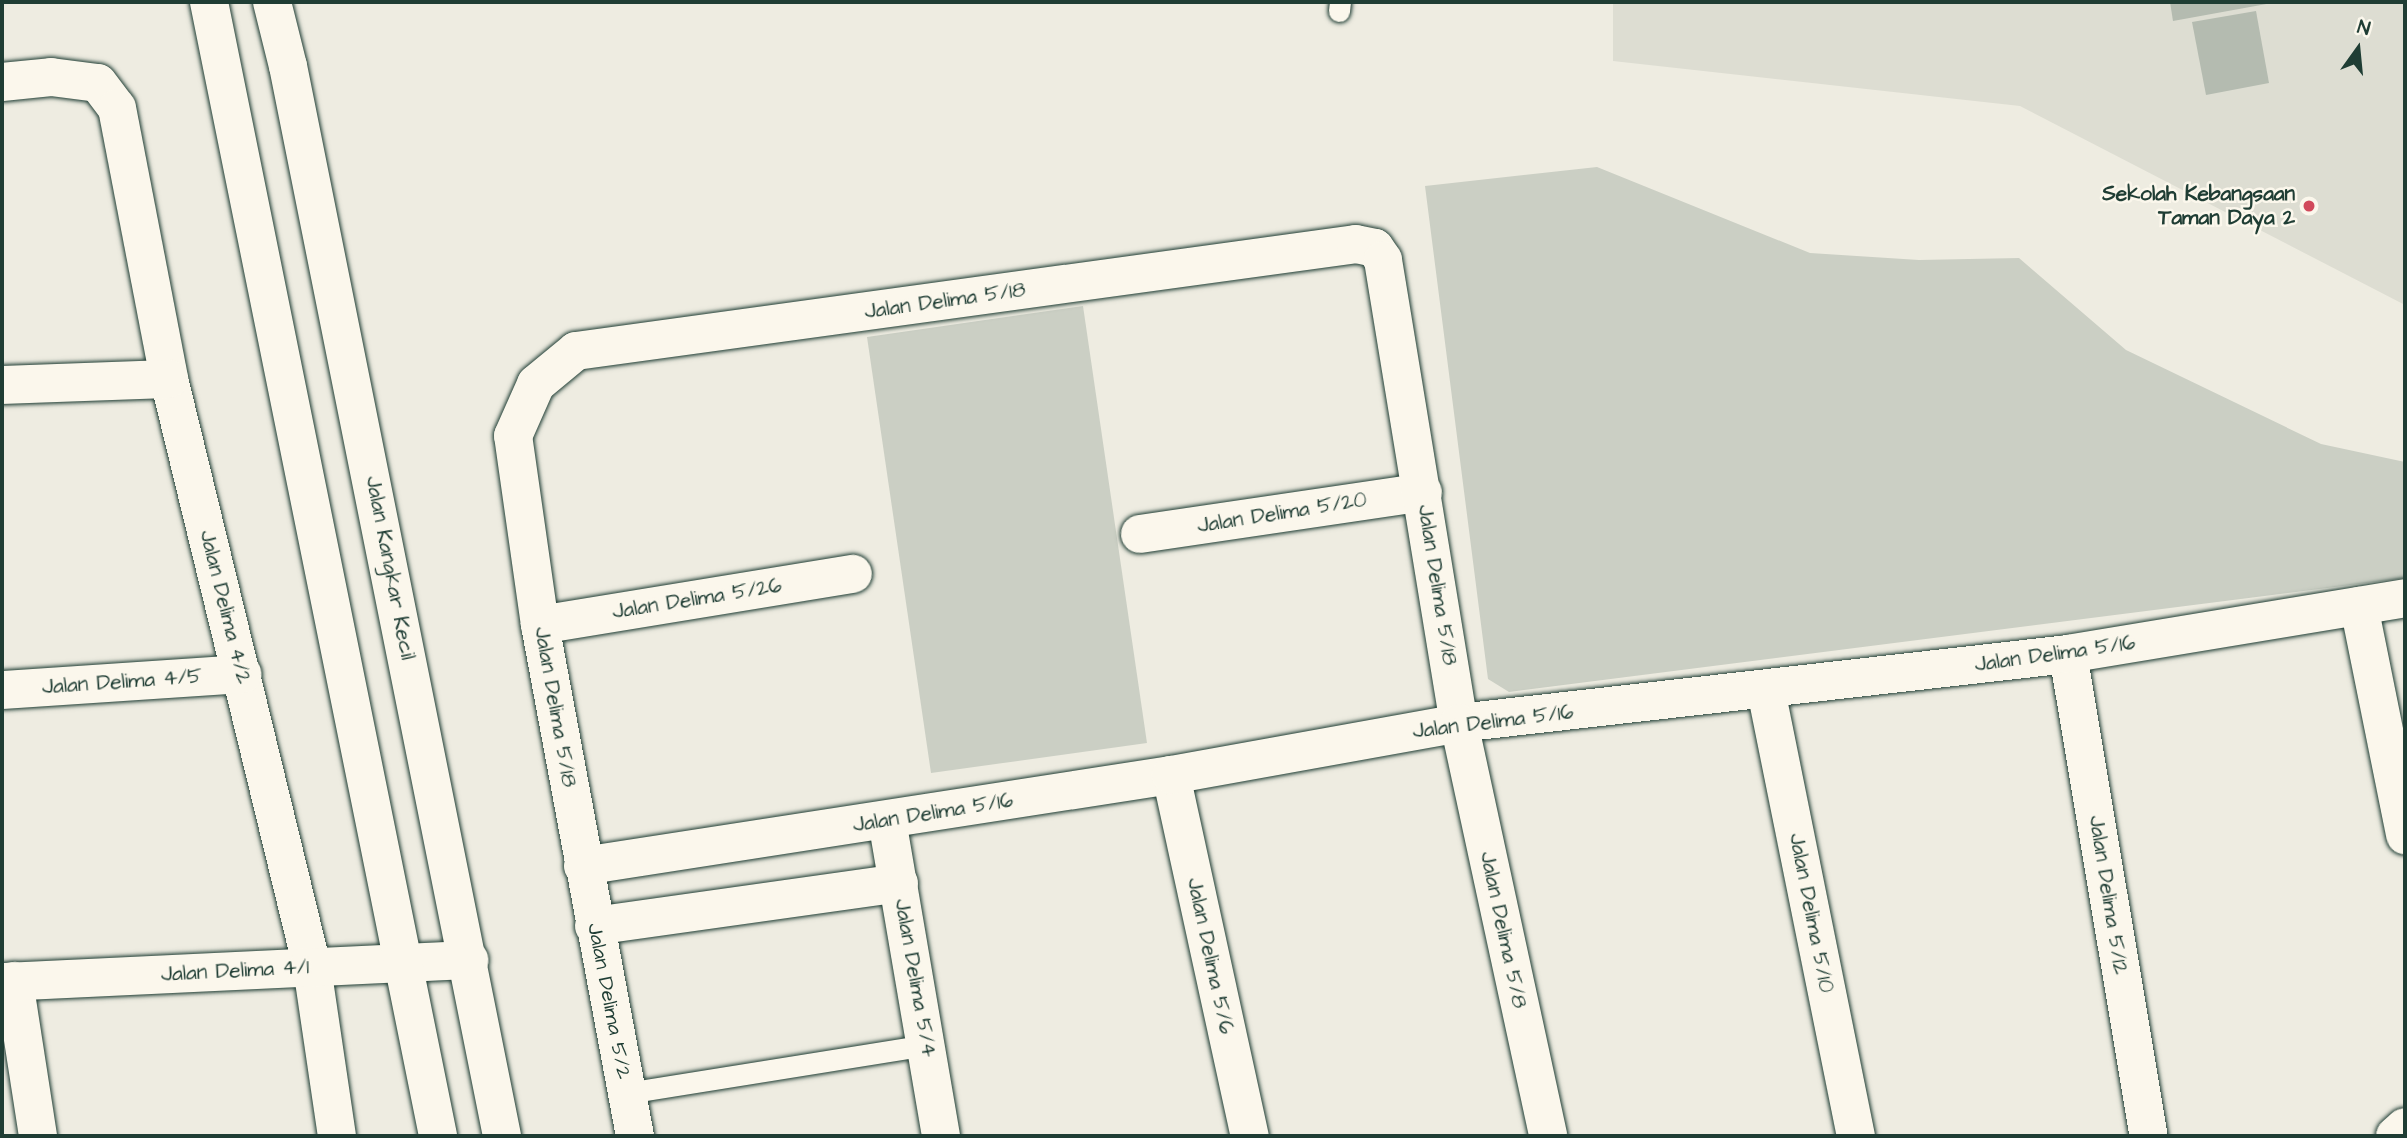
<!DOCTYPE html>
<style>
body{margin:0}
#map{position:relative;width:2407px;height:1138px;overflow:hidden;background:#eeece1;font-family:"Architects Daughter",sans-serif}
div>[style]{position:absolute}
[style*='--x']{left:calc(var(--x)*1px);top:calc(var(--y)*1px);width:calc(var(--w)*1px);rotate:calc(var(--a)*1deg)}
.built>*{inset:0;background:#ddddd2}
.green>*{inset:0;background:#cbcfc4}
.building>*{inset:0;background:#b4bbb0}
.roads{filter:drop-shadow(0 0 2px #1f3d34) drop-shadow(0 0 2px #1f3d34)}
.lane>*{height:21px;margin:-10.5px;padding:0 10.5px;transform-origin:10.5px;border-radius:10.5px;background:#fbf7ec}
.street>*{height:38px;margin:-19px;padding:0 19px;transform-origin:19px;border-radius:19px;background:#fbf7ec}
.secondary>*{height:38px;margin:-19px;padding:0 19px;transform-origin:19px;border-radius:19px;background:#fbf7ec}
.dots>*{width:19px;height:19px;translate:-50% -50%;box-sizing:border-box;border:4px solid #fbf7ec;border-radius:50%}
span{translate:-50% -50%;white-space:nowrap;text-align:center;line-height:1.15;-webkit-text-stroke:5px #fbf7ec;paint-order:stroke}
.poi-label{font-size:21px;color:#1f3d34;font-weight:700}
.right{translate:-100% -50%;text-align:right}
.street-label{font-size:21px;color:#1f3d34}
.frame{position:absolute;inset:0;border:4px solid #1f3d34;pointer-events:none}
.north{position:absolute;left:2323px;top:14px;width:70px;height:70px;-webkit-text-stroke:5px #fbf7ec;paint-order:stroke;rotate:15deg;font-size:19px;font-weight:700;line-height:28px;text-align:center;color:#1f3d34}
.north::after{content:'';display:block;margin:auto;width:24px;height:32px;background:#1f3d34;clip-path:polygon(50% 0,100% 100%,50% 72%,0 100%)}
</style>
<div id="map">
<div class="built">
<i style="clip-path:polygon(1613px 2px,2405px 2px,2405px 305px,2020px 106px,1613px 61px)"></i>
</div>
<div class="green">
<i style="clip-path:polygon(1597px 167px,1810px 253px,1919px 260px,2019px 258px,2126px 350px,2321px 444px,2405px 462px,2405px 578px,1509px 692px,1488px 679px,1425px 186px)"></i>
<i style="clip-path:polygon(1083px 306px,1147px 743px,931px 773px,867px 337px)"></i>
</div>
<div class="building">
<i style="clip-path:polygon(2170px 2px,2272px 2px,2272px 3px,2173px 21px)"></i>
<i style="clip-path:polygon(2256px 11px,2269px 83px,2206px 95px,2192px 22px)"></i>
</div>
<div class="roads">
<div class="lane">
<i style="--x:1339;--y:11;--w:9;--a:-84"></i>
<i style="--x:627;--y:1093;--w:303;--a:-9.1"></i>
</div>
<div class="street">
<i style="--x:2;--y:82;--w:49;--a:-5.8"></i>
<i style="--x:51;--y:77;--w:47;--a:7.3"></i>
<i style="--x:98;--y:83;--w:31;--a:53"></i>
<i style="--x:117;--y:108;--w:276;--a:79.1"></i>
<i style="--x:169;--y:379;--w:605;--a:76.33"></i>
<i style="--x:312;--y:967;--w:171;--a:81.6"></i>
<i style="--x:2;--y:385;--w:167;--a:-2.1"></i>
<i style="--x:1140;--y:534;--w:286;--a:-8.4"></i>
<i style="--x:2359;--y:606;--w:234;--a:78.6"></i>
<i style="--x:540;--y:625;--w:317;--a:-9.3"></i>
<i style="--x:2068;--y:654;--w:489;--a:80.5"></i>
<i style="--x:2;--y:690;--w:241;--a:-3.8"></i>
<i style="--x:1766;--y:690;--w:455;--a:78.6"></i>
<i style="--x:1171;--y:775;--w:370;--a:77.7"></i>
<i style="--x:887;--y:820;--w:321;--a:80.3"></i>
<i style="--x:583;--y:866;--w:595;--a:-8.8"></i>
<i style="--x:1171;--y:775;--w:293;--a:-10.2"></i>
<i style="--x:1459;--y:723;--w:613;--a:-6.46"></i>
<i style="--x:2068;--y:654;--w:342;--a:-9.4"></i>
<i style="--x:594;--y:926;--w:308;--a:-8"></i>
<i style="--x:14;--y:981;--w:157;--a:81.2"></i>
<i style="--x:2;--y:982;--w:468;--a:-2.7"></i>
<i style="--x:635;--y:1136;--w:520;--a:-100.53"></i>
<i style="--x:540;--y:625;--w:191;--a:-98.1"></i>
<i style="--x:513;--y:436;--w:57;--a:-66.1"></i>
<i style="--x:536;--y:384;--w:52;--a:-39.5"></i>
<i style="--x:576;--y:351;--w:787;--a:-7.81"></i>
<i style="--x:1356;--y:244;--w:19;--a:12"></i>
<i style="--x:1375;--y:248;--w:14;--a:56"></i>
<i style="--x:1383;--y:260;--w:469;--a:80.7"></i>
<i style="--x:1459;--y:723;--w:422;--a:77.8"></i>
</div>
<div class="secondary">
<i style="--x:209;--y:2;--w:1157;--a:78.58"></i>
<i style="--x:272;--y:2;--w:66;--a:76"></i>
<i style="--x:288;--y:66;--w:1091;--a:78.69"></i>
<i style="--x:2395;--y:1136;--w:13;--a:-42"></i>
</div>
</div>
<div class="dots">
<i style="left:2309px;top:206px;background:#d1495b"></i>
</div>
<div class="poi-label">
<span class="right" style="left:2295px;top:206px">Sekolah Kebangsaan<br>Taman Daya 2</span>
</div>
<div class="street-label">
<span style="left:945px;top:301px;rotate:-8deg">Jalan Delima 5/18</span>
<span style="left:1282px;top:513px;rotate:-9deg">Jalan Delima 5/20</span>
<span style="left:390px;top:568px;rotate:79deg">Jalan Kangkar Kecil</span>
<span style="left:1437px;top:585px;rotate:81deg">Jalan Delima 5/18</span>
<span style="left:697px;top:599px;rotate:-9deg">Jalan Delima 5/26</span>
<span style="left:225px;top:607px;rotate:76deg">Jalan Delima 4/2</span>
<span style="left:2055px;top:654px;rotate:-8deg">Jalan Delima 5/16</span>
<span style="left:122px;top:682px;rotate:-4deg">Jalan Delima 4/5</span>
<span style="left:555px;top:707px;rotate:80deg">Jalan Delima 5/18</span>
<span style="left:1493px;top:722px;rotate:-7deg">Jalan Delima 5/16</span>
<span style="left:933px;top:813px;rotate:-9deg">Jalan Delima 5/16</span>
<span style="left:2108px;top:895px;rotate:81deg">Jalan Delima 5/12</span>
<span style="left:1811px;top:913px;rotate:79deg">Jalan Delima 5/10</span>
<span style="left:1503px;top:930px;rotate:78deg">Jalan Delima 5/8</span>
<span style="left:1210px;top:956px;rotate:78deg">Jalan Delima 5/6</span>
<span style="left:235px;top:971px;rotate:-3deg">Jalan Delima 4/1</span>
<span style="left:915px;top:978px;rotate:80deg">Jalan Delima 5/4</span>
<span style="left:609px;top:1001px;rotate:79deg">Jalan Delima 5/2</span>
</div>
<div class="frame"></div>
<div class="north">N</div>
</div>
